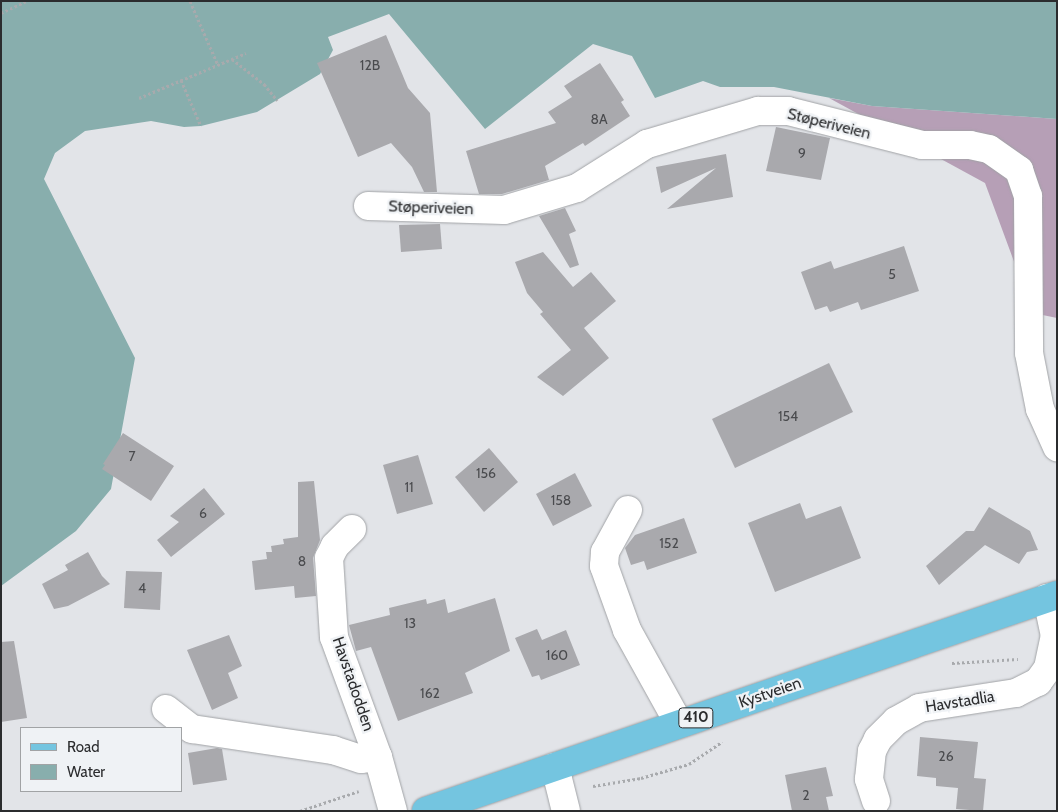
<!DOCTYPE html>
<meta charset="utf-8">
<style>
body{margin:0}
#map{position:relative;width:1058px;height:812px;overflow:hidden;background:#e2e4e8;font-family:Cabin,sans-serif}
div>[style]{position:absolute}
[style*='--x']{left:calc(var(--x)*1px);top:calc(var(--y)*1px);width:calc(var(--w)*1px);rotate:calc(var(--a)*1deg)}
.forest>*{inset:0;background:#b69fb6}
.water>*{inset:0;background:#88aead}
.building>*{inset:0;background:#a9a9ad}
.path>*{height:3px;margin-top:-1.5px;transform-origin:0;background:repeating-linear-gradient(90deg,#a8aaad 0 2.5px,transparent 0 5px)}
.roads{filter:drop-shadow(0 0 1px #a1a3a6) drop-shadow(0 0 1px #a1a3a6)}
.minor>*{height:28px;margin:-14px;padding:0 14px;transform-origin:14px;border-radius:14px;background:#fff}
.major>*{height:28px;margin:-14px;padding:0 14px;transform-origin:14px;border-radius:14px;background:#74c5e0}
span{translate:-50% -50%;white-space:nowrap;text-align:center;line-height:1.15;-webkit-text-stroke:4.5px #eff2f5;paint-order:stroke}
.number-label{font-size:14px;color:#4a4b4e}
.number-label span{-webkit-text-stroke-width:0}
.shield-label span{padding:1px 4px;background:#eff2f5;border:1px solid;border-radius:4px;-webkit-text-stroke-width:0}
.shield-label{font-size:15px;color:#2b2c2e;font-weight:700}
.street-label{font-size:16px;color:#2b2c2e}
.frame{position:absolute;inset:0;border:2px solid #2b2c2e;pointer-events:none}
.legend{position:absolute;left:20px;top:727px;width:162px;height:65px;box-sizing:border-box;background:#eff2f5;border:1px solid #a1a3a5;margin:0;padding:6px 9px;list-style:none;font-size:15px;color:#2b2c2e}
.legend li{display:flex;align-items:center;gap:10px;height:25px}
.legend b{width:25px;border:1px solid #a1a3a5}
</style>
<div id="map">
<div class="forest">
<i style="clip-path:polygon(829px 98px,872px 106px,1057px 119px,1057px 318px,1033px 313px,985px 183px)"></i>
</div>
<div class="water">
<i style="clip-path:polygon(1px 1px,1057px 1px,1057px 119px,872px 106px,774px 87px,720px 87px,703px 81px,655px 98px,632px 56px,593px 44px,485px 129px,389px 14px,328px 37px,333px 50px,320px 74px,257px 112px,201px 126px,184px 127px,151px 121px,85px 131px,55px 153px,44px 179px,135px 358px,111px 489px,76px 531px,1px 586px)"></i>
</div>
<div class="building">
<i style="clip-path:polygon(386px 35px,408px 88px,430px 113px,437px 192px,424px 192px,412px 167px,391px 143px,358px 157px,317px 63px)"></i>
<i style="clip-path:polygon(600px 63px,624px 100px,621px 102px,630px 116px,585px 146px,583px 143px,545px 166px,549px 180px,502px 194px,479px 194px,466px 151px,556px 123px,548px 112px,572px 97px,564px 86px)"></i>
<i style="clip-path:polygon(776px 127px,830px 138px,821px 180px,766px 171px)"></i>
<i style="clip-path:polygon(726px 154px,733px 197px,667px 209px,716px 168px,661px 193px,656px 167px)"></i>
<i style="clip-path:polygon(565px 208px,576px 231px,569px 234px,579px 265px,570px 268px,539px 216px)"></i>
<i style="clip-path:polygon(440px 224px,442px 249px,401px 252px,399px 225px)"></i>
<i style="clip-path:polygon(904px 246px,919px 291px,861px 310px,858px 302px,830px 312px,827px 306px,815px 310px,801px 272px,831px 261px,834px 269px)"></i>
<i style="clip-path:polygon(543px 252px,573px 287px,591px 272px,616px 301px,584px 328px,609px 358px,563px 396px,537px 377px,571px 350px,540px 314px,543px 312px,527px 293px,515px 262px)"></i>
<i style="clip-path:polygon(829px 363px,853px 412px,735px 468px,712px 419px)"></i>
<i style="clip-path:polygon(123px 433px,174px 466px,151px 501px,102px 469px,105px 465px,103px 464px)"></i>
<i style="clip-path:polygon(489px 448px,518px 482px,484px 512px,455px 477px)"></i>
<i style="clip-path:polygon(418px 455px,433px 504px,397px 514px,383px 465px)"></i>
<i style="clip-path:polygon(575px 473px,592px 506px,553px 526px,536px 494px)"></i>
<i style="clip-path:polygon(314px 481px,320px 540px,313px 558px,316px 596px,295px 598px,294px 586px,255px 590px,252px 561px,267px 559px,266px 552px,272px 552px,271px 546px,284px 544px,283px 539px,298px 537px,298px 482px)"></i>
<i style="clip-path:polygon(204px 488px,225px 514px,171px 557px,157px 540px,179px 522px,170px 516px)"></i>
<i style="clip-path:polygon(800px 503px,806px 519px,841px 506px,861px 558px,775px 592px,748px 523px)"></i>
<i style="clip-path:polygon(989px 507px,1030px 531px,1038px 550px,1027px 552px,1019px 564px,985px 545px,939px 585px,926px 566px,966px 531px,974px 531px)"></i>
<i style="clip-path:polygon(684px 518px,697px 553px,647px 570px,644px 561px,631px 565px,625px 548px,635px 535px)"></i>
<i style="clip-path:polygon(88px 552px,102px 576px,110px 584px,68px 606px,54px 609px,42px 584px,68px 570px,65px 565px)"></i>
<i style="clip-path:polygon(126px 571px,162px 572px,160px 610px,124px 608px)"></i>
<i style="clip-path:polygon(495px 598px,510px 651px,465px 673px,473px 693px,398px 721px,371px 647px,356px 651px,349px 625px,390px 615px,389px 608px,426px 599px,427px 604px,445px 599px,448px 613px)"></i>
<i style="clip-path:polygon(537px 629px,542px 640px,566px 630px,580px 665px,541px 680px,539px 675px,532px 677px,515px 638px)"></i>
<i style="clip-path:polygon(229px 635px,242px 666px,228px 673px,238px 698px,212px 710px,187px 650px)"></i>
<i style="clip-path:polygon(14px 641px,27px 718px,1px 722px,1px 642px)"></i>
<i style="clip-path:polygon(920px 737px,978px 742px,974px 778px,986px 779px,983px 811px,956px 809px,958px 788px,936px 786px,936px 778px,917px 776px)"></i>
<i style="clip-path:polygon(217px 748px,222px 749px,227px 780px,193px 785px,188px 753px)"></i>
<i style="clip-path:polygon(826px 767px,833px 796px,826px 797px,829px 811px,792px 811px,785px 775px)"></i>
</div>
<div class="path">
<i style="--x:190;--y:1;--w:70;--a:66.4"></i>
<i style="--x:1;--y:13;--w:29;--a:-25"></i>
<i style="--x:232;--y:59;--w:41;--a:38"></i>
<i style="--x:264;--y:84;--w:21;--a:51"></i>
<i style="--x:181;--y:80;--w:50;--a:66.5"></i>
<i style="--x:139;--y:98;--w:116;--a:-22.8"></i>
<i style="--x:952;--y:663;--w:66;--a:-3.5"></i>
<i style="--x:593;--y:786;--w:49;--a:-9.5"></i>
<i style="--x:641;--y:778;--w:50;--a:-16.3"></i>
<i style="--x:689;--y:764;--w:40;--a:-34"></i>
<i style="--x:300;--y:811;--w:62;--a:-18.7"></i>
</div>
<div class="roads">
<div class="minor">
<i style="--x:368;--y:206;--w:136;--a:1.7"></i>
<i style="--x:504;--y:210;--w:76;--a:-16.8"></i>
<i style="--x:577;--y:188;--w:83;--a:-32.2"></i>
<i style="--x:647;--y:144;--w:116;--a:-16.6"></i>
<i style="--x:758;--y:111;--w:30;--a:0"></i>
<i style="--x:788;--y:111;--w:138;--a:14.2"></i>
<i style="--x:922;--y:145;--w:48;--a:0"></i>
<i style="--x:970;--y:145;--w:19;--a:12"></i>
<i style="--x:989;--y:149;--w:37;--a:35"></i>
<i style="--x:1019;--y:170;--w:28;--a:71"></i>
<i style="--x:1028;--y:196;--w:157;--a:89.6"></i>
<i style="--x:1029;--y:353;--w:57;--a:78.9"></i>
<i style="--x:1040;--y:409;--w:42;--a:65.9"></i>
<i style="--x:628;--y:510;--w:48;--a:118.7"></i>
<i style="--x:605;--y:552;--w:14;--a:94"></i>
<i style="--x:604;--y:566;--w:68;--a:70.2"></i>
<i style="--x:627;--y:630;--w:107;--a:61"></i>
<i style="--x:352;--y:529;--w:24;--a:135"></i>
<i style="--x:335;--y:546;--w:13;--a:117"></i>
<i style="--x:329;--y:558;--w:79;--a:86.4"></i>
<i style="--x:334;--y:637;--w:128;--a:69.9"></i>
<i style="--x:378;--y:757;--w:56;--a:74.5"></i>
<i style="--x:166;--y:709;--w:33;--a:38"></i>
<i style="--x:192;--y:729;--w:143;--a:8.5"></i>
<i style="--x:333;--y:750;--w:29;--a:18"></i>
<i style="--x:361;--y:759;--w:17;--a:-7"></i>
<i style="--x:555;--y:767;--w:45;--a:76"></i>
<i style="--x:876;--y:801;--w:23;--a:-108"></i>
<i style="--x:869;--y:779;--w:28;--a:-84"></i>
<i style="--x:872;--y:751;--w:13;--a:-63"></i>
<i style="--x:878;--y:739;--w:25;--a:-45"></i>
<i style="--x:896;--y:721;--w:26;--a:-29"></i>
<i style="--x:919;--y:708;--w:98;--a:-8.8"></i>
<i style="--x:1016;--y:693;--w:25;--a:-27"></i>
<i style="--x:1038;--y:682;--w:17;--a:-54"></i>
<i style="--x:1048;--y:668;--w:33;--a:-78"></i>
<i style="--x:1055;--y:636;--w:39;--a:-102"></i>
</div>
<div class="major">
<i style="--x:426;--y:811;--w:667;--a:-18.9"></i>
</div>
</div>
<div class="number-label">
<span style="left:370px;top:65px">12B</span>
<span style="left:599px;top:119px">8A</span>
<span style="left:802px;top:153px">9</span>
<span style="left:892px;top:274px">5</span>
<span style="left:788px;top:416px">154</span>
<span style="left:132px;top:456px">7</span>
<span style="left:486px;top:473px">156</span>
<span style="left:409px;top:487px">11</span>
<span style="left:561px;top:500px">158</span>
<span style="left:203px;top:513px">6</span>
<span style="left:669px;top:543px">152</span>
<span style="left:302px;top:561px">8</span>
<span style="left:142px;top:588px">4</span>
<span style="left:410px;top:623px">13</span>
<span style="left:557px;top:655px">160</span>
<span style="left:430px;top:693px">162</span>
<span style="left:946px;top:756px">26</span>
<span style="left:806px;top:795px">2</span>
</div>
<div class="shield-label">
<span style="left:696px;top:718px">410</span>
</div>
<div class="street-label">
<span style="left:829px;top:124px;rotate:14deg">Støperiveien</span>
<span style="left:431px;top:208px;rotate:2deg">Støperiveien</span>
<span style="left:353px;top:684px;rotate:71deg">Havstadodden</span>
<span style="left:770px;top:693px;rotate:-19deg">Kystveien</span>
<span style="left:960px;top:702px;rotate:-9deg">Havstadlia</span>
</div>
<div class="frame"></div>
<ul class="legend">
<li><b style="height:6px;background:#74c5e0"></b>Road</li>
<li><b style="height:14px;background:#88aead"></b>Water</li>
</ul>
</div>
